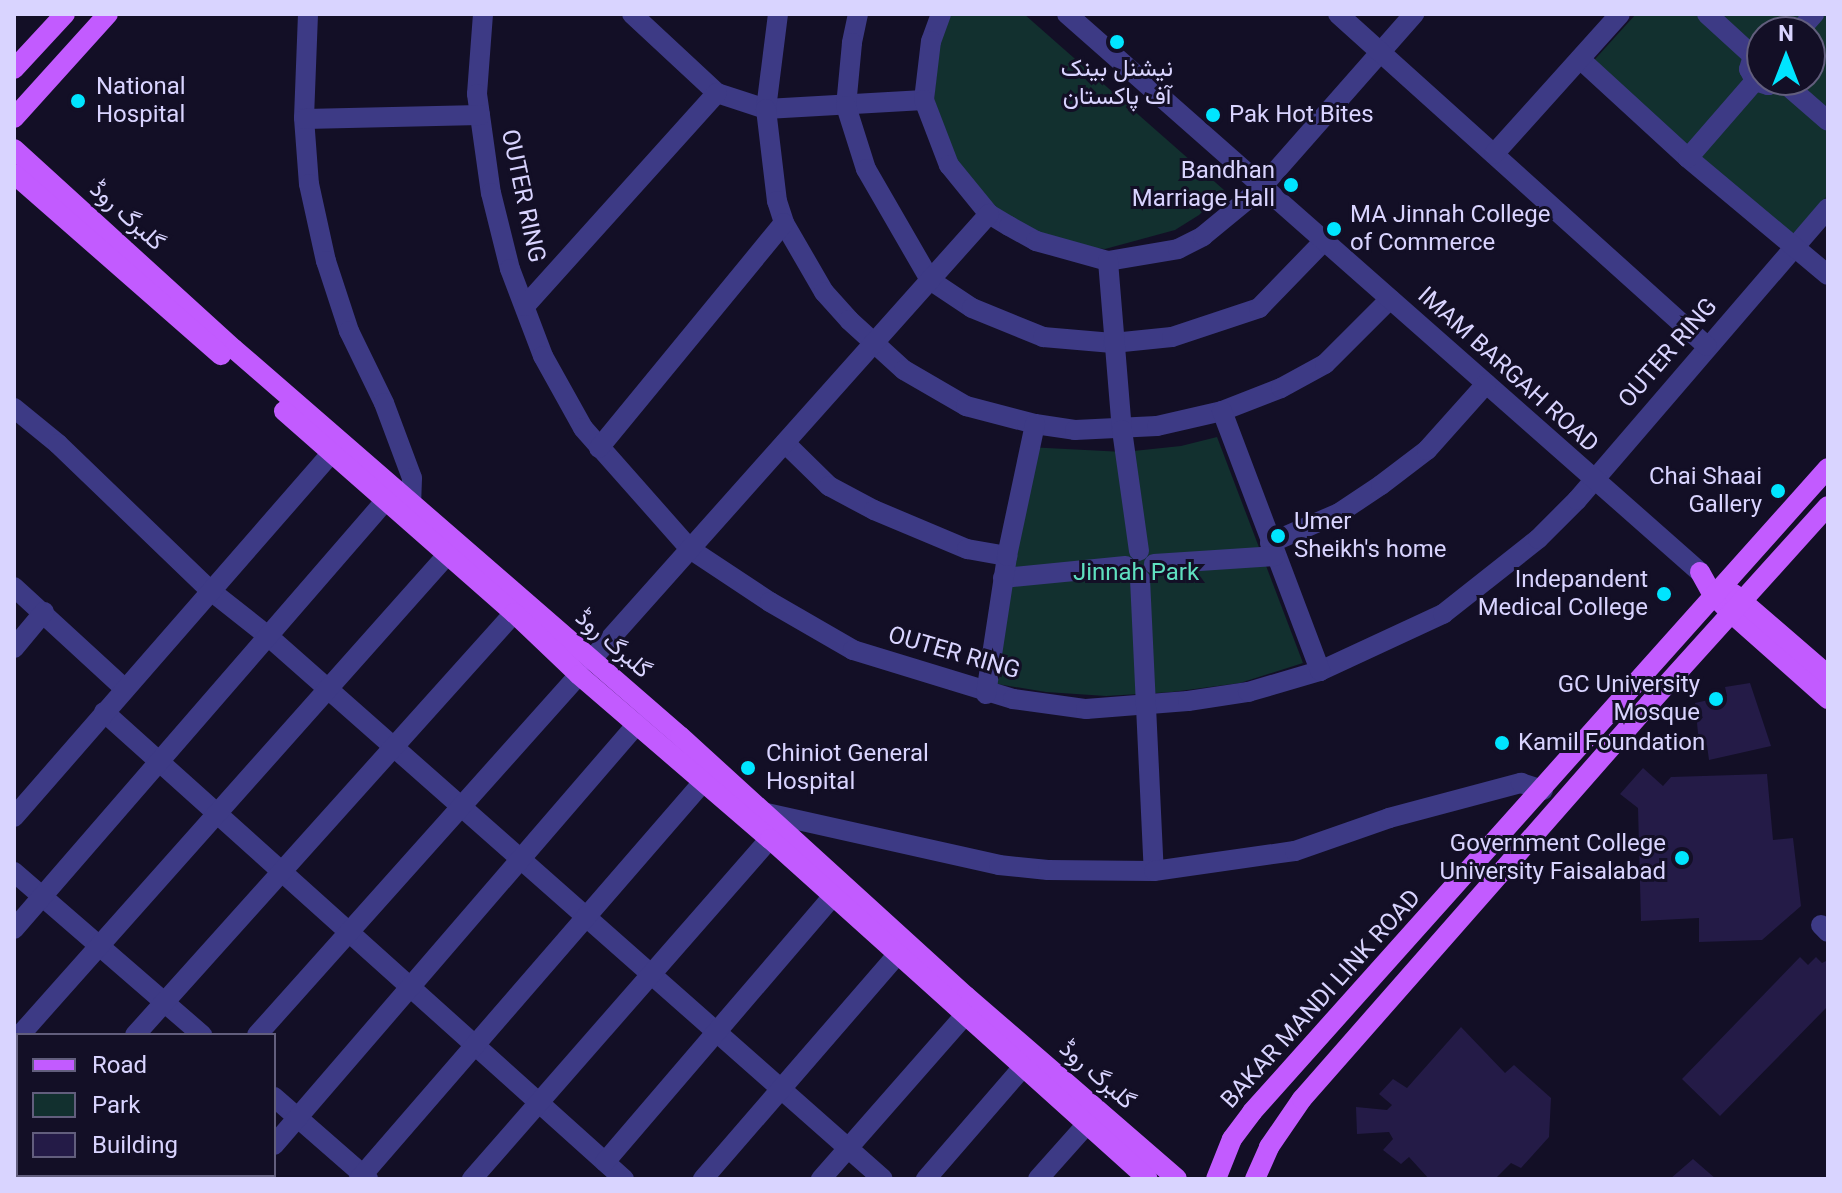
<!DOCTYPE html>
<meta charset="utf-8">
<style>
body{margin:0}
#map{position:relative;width:1842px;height:1193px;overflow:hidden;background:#130f26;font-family:Roboto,Vazirmatn,sans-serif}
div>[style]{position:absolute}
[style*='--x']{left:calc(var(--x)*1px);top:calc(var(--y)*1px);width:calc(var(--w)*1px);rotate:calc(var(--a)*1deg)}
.green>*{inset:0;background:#12302f}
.building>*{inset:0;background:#241b47}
.minor>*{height:20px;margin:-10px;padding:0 10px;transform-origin:10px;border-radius:10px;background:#3d3a85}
.major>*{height:20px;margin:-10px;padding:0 10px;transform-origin:10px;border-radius:10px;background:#c25bff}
.dots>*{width:22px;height:22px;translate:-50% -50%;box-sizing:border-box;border:4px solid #130f26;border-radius:50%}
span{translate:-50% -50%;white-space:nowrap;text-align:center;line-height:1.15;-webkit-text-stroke:6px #130f26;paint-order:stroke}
.poi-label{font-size:24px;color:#d9d4ff}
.left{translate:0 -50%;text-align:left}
.right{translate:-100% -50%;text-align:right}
.street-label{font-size:24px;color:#d9d4ff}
.park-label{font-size:24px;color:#5fe0c0}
.frame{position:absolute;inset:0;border:16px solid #d9d4ff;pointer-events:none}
.legend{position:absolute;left:16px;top:1033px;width:260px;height:144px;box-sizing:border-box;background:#130f26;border:2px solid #625e7d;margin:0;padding:10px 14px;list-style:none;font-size:24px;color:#d9d4ff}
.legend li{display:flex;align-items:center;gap:16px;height:40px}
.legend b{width:40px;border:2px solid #625e7d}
.north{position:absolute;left:1746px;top:16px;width:80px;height:80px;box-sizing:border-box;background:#130f26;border:2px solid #625e7d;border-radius:50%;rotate:0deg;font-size:22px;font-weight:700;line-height:32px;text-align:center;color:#d9d4ff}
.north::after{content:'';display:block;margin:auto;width:28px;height:36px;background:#00e5ff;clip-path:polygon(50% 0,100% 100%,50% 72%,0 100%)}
</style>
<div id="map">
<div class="green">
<i style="clip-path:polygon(949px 14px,1024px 14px,1224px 190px,1199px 215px,1175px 230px,1105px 249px,1073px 246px,1036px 233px,999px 212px,955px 166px,934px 99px,940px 39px)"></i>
<i style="clip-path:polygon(evenodd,1636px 14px,1828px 14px,1828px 195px,1783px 245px,1587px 68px,1636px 14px,1762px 32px,1810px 32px,1810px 80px,1762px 80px,1762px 32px)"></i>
<i style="clip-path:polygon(1217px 437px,1303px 663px,1240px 683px,1172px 692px,1106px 696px,1046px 692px,991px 683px,1027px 447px,1124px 452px,1181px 446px)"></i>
</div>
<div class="building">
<i style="clip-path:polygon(1750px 683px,1771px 746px,1709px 760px,1707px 745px,1699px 743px,1695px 703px,1727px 696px,1725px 687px)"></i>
<i style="clip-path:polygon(1643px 768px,1663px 786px,1671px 777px,1767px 774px,1773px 840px,1793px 838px,1801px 906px,1762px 940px,1699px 942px,1699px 918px,1641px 921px,1638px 808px,1620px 794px)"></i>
<i style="clip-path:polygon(1800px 957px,1808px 965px,1816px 957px,1822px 963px,1828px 960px,1828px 1006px,1720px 1116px,1682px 1079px)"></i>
<i style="clip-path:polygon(1461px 1027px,1505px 1073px,1514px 1065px,1551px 1098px,1549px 1137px,1521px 1168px,1511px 1163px,1495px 1179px,1429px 1179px,1409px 1157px,1401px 1164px,1383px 1150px,1393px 1139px,1389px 1132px,1357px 1134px,1356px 1107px,1387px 1110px,1392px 1105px,1379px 1094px,1393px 1079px,1407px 1088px)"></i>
<i style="clip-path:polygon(1693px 1159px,1716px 1179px,1670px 1179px)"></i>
</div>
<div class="minor">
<i style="--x:308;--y:14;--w:104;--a:92.2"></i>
<i style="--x:304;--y:118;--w:66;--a:85.7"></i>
<i style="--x:309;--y:184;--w:79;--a:77.6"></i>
<i style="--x:326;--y:261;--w:74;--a:71.8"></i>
<i style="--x:349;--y:331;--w:80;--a:64.1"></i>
<i style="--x:384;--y:403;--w:80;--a:69.5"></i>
<i style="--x:412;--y:478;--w:36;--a:92"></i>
<i style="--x:483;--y:14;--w:80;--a:94.3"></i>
<i style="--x:477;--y:94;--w:100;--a:82"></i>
<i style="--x:491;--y:193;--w:78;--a:76"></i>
<i style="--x:510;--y:269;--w:93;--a:69.2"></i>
<i style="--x:543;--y:356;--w:82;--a:60.9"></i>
<i style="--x:583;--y:428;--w:162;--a:48.5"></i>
<i style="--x:690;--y:549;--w:96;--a:33.5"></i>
<i style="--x:770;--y:602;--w:96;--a:30"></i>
<i style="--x:853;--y:650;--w:167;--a:17"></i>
<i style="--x:1013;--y:699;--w:74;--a:7.8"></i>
<i style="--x:1086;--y:709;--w:102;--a:-4.5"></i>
<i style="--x:1188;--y:701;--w:61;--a:-8.5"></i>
<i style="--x:1248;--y:692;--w:75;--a:-16.3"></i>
<i style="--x:1320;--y:671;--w:136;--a:-24.9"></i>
<i style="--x:1443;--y:614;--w:121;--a:-38.3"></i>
<i style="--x:1538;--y:539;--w:55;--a:-45"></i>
<i style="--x:1577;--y:500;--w:385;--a:-49.3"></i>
<i style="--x:632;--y:14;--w:116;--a:42.9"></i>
<i style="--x:717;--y:93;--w:52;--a:18.1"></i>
<i style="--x:766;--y:109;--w:158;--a:-3.3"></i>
<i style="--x:778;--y:14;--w:96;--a:97.2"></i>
<i style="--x:766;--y:109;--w:93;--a:83.2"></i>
<i style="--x:777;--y:201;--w:23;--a:72"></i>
<i style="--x:784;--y:223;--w:80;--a:59.9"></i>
<i style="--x:824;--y:292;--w:38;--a:48"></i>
<i style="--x:849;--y:320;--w:74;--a:42.3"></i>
<i style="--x:904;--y:370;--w:72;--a:30.1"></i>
<i style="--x:966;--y:406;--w:71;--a:14.6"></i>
<i style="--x:1035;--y:424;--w:40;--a:8.5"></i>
<i style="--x:1075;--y:430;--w:82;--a:-2.8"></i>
<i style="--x:1157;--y:426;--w:67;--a:-13"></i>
<i style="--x:1222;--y:411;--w:63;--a:-21.3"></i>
<i style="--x:1281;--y:388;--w:50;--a:-28.6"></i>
<i style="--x:1325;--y:364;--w:92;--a:-45"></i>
<i style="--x:858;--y:14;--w:30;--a:102"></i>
<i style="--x:852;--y:43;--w:63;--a:95.4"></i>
<i style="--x:846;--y:106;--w:66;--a:72.4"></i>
<i style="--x:866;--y:169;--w:128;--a:60"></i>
<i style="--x:930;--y:280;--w:50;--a:33.7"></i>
<i style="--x:972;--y:308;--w:77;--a:22.2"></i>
<i style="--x:1043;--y:337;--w:70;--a:4.9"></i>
<i style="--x:1113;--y:343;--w:59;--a:-5.8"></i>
<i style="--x:1172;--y:337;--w:92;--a:-18.4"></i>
<i style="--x:1259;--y:308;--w:93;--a:-45.9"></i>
<i style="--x:941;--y:14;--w:29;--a:110"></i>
<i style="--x:931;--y:41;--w:59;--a:96.8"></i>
<i style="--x:924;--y:100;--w:70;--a:69"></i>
<i style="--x:949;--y:165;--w:63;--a:50.8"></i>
<i style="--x:989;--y:214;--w:23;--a:31"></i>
<i style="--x:1009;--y:226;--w:31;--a:29"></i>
<i style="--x:1036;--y:241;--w:75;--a:15.5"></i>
<i style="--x:1108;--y:261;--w:71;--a:-9.7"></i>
<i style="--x:1178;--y:249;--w:28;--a:-27"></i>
<i style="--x:1203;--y:236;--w:72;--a:-39.4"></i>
<i style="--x:1259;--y:190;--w:235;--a:-48.6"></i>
<i style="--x:1067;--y:14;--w:844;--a:41.4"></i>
<i style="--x:1338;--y:14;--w:496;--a:42"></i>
<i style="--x:1707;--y:14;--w:62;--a:42.4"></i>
<i style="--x:1798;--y:32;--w:24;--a:-48"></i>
<i style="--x:1762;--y:51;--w:10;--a:151"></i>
<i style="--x:1753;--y:56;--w:14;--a:107"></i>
<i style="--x:1749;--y:69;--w:13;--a:63"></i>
<i style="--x:1755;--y:81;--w:14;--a:17"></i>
<i style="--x:1768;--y:85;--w:12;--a:-24"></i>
<i style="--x:1580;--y:59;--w:147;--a:42.5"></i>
<i style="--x:1688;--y:158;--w:182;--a:39.9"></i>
<i style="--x:1781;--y:80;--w:62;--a:41.1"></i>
<i style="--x:305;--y:119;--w:175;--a:-1.3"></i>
<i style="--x:1494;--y:154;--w:188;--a:-48"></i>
<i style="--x:1688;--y:158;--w:102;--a:-49"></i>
<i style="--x:1108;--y:261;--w:170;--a:85.3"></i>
<i style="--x:1122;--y:430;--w:122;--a:82"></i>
<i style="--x:525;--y:306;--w:287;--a:-48"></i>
<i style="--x:14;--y:408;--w:57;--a:39.3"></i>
<i style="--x:58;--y:444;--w:212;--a:43.9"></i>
<i style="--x:211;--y:591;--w:73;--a:38.3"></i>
<i style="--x:268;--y:636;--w:820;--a:41.44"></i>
<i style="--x:1222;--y:411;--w:278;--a:69.3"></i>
<i style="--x:785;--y:443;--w:62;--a:44.3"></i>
<i style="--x:829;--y:486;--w:51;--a:28.1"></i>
<i style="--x:874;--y:510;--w:101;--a:22.8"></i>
<i style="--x:967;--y:549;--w:41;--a:9.9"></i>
<i style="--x:599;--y:448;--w:291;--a:-50.6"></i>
<i style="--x:1270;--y:543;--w:75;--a:-23.5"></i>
<i style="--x:1339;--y:513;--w:50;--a:-33.7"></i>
<i style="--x:1381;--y:485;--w:58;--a:-37.3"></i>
<i style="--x:1427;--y:450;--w:89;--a:-48.2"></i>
<i style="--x:1154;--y:564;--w:121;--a:-3.8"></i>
<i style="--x:1003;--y:578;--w:123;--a:-5.6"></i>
<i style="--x:1140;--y:579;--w:292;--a:87.3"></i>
<i style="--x:14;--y:587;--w:151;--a:42.6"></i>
<i style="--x:14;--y:648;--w:47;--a:-50.2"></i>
<i style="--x:591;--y:660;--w:598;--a:-48.26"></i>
<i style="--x:986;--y:694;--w:140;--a:-81.3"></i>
<i style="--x:1007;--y:556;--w:135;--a:-78"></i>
<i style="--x:104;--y:712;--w:699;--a:41.93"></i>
<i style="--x:758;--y:811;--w:247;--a:12.6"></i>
<i style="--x:999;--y:865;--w:49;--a:5.8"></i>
<i style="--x:1048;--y:870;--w:106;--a:0.5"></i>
<i style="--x:1154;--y:871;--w:142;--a:-8.1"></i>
<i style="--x:1295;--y:851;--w:100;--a:-19.3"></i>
<i style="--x:1389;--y:818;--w:137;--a:-14.9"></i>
<i style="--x:1521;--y:783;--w:23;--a:18"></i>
<i style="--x:14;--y:817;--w:483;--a:-48.9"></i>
<i style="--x:14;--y:872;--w:249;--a:40.9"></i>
<i style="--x:1821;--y:925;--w:10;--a:45"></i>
<i style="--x:14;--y:929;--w:568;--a:-49.07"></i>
<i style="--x:20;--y:1035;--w:642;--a:-48.34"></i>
<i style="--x:135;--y:1035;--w:567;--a:-48.07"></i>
<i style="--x:257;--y:1035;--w:483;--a:-48.2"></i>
<i style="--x:14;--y:1095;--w:5;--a:37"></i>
<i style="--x:274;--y:1097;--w:125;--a:41.1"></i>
<i style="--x:274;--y:1145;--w:556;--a:-49.23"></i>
<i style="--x:605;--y:1162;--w:349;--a:-49.4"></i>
<i style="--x:14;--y:1172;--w:6;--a:-51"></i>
<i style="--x:106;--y:1175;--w:6;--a:45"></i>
<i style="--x:128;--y:1179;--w:6;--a:-45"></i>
<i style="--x:244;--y:1179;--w:6;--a:-45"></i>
<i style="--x:359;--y:1179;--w:525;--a:-49.09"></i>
<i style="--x:472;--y:1179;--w:452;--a:-48.8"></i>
<i style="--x:703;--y:1179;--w:296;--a:-49.1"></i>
<i style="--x:821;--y:1179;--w:217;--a:-48.7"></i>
<i style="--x:926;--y:1179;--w:147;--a:-49.1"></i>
<i style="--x:1038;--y:1179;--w:74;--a:-48.3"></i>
</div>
<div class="major">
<i style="--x:14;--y:69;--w:75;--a:-47.2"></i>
<i style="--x:14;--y:118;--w:140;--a:-47.9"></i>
<i style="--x:14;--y:149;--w:297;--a:42.3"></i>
<i style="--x:234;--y:349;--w:590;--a:40.95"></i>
<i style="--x:680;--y:736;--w:387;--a:42.3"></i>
<i style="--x:966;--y:996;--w:279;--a:40.9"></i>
<i style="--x:14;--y:174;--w:275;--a:41.2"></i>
<i style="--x:284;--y:411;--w:306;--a:41.3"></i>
<i style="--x:514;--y:613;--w:90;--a:43.6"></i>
<i style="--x:579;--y:675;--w:252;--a:40.7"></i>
<i style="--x:770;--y:839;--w:508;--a:41.97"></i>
<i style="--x:1700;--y:572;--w:26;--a:61"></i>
<i style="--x:1713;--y:595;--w:24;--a:45"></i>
<i style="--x:1730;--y:612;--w:131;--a:41.6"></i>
<i style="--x:1734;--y:594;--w:124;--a:40.8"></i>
<i style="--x:1216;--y:1179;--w:43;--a:-68.2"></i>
<i style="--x:1232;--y:1139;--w:34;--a:-53"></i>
<i style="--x:1252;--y:1112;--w:864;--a:-48.19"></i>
<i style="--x:1255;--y:1179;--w:35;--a:-66"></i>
<i style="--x:1269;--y:1147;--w:58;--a:-55.5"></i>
<i style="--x:1302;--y:1099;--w:526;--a:-48.7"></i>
<i style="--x:1649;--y:704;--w:267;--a:-47.9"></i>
</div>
<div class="dots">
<i style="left:1117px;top:42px;background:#00e5ff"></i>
<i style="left:78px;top:101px;background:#00e5ff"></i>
<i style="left:1213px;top:115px;background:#00e5ff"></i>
<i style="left:1291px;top:185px;background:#00e5ff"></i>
<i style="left:1334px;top:229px;background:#00e5ff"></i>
<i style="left:1778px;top:491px;background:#00e5ff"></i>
<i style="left:1278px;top:536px;background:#00e5ff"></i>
<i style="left:1664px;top:594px;background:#00e5ff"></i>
<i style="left:1716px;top:699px;background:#00e5ff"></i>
<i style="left:1502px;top:743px;background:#00e5ff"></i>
<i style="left:748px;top:768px;background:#00e5ff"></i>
<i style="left:1682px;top:858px;background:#00e5ff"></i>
</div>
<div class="poi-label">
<span style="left:1117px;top:83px">نیشنل بینک<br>آف پاکستان</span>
<span class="left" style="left:96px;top:101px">National<br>Hospital</span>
<span class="left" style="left:1229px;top:115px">Pak Hot Bites</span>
<span class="right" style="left:1275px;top:185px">Bandhan<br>Marriage Hall</span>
<span class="left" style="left:1350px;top:229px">MA Jinnah College<br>of Commerce</span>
<span class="right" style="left:1762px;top:491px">Chai Shaai<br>Gallery</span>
<span class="left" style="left:1294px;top:536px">Umer<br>Sheikh's home</span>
<span class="right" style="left:1648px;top:594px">Indepandent<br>Medical College</span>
<span class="right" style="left:1700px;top:699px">GC University<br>Mosque</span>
<span class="left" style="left:1518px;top:743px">Kamil Foundation</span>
<span class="left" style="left:766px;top:768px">Chiniot General<br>Hospital</span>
<span class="right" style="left:1666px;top:858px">Government College<br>University Faisalabad</span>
</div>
<div class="street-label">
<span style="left:523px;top:196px;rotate:78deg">OUTER RING</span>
<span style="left:127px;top:216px;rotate:42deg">گلبرگ روڈ</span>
<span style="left:1668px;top:353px;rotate:-49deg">OUTER RING</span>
<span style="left:1508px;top:370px;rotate:42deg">IMAM BARGAH ROAD</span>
<span style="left:613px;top:644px;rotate:41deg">گلبرگ روڈ</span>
<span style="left:954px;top:653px;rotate:16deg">OUTER RING</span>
<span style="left:1321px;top:999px;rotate:-48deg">BAKAR MANDI LINK ROAD</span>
<span style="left:1097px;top:1075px;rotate:41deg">گلبرگ روڈ</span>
</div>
<div class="park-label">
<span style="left:1136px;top:573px">Jinnah Park</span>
</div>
<div class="frame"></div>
<ul class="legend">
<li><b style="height:10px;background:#c25bff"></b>Road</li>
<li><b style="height:22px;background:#12302f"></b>Park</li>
<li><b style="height:22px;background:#241b47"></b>Building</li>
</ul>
<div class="north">N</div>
</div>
